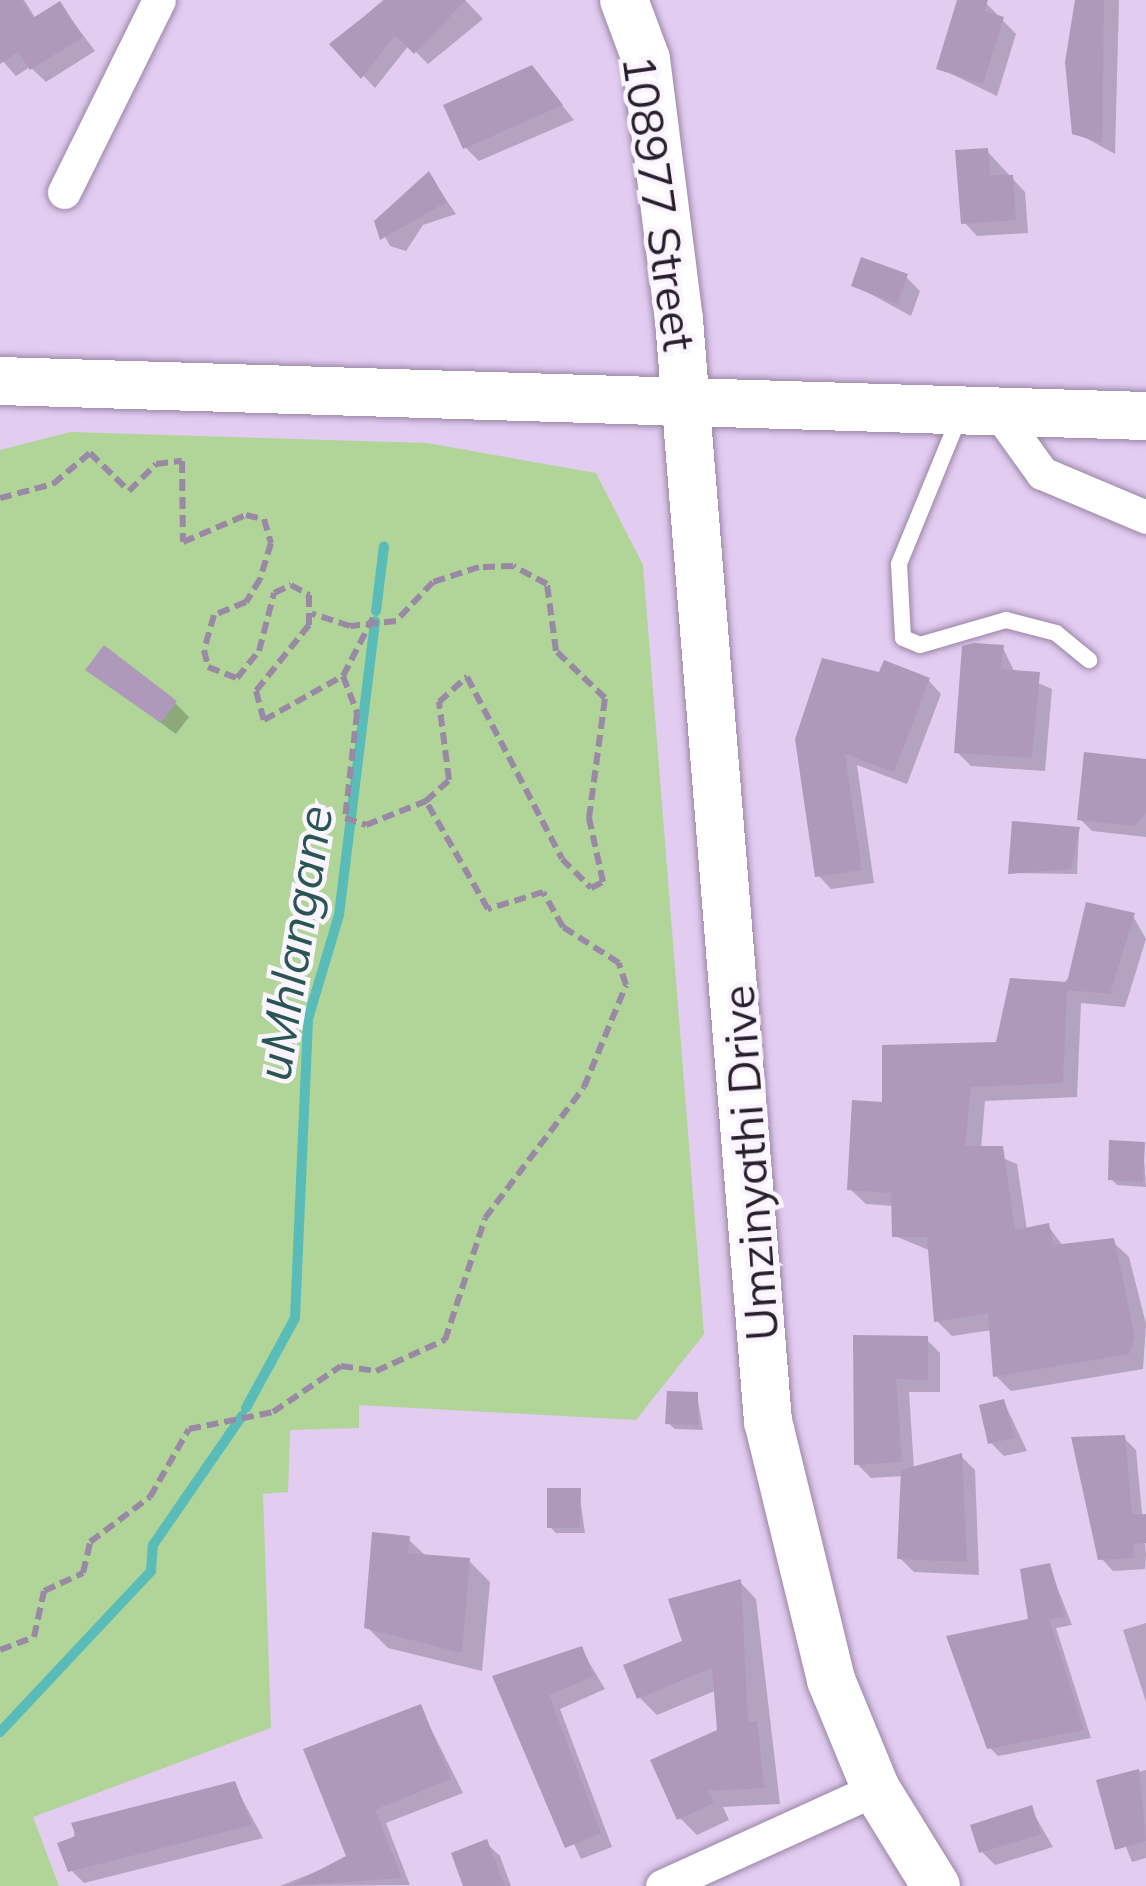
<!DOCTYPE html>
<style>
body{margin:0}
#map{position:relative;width:1146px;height:1886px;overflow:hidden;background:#e2ccf0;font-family:Mulish,sans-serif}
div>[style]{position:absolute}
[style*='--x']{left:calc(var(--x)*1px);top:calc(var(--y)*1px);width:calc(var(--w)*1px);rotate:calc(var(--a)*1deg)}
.green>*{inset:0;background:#b1d498}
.shadow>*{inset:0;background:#0003}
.stream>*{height:10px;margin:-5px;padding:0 5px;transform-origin:5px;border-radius:5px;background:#5abcb9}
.building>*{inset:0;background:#ae99bb}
.path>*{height:6px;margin-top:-3px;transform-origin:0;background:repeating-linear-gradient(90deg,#9a89a5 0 12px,transparent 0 18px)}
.roads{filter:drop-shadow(0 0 3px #9985a6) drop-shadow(0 0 3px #9985a6)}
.lane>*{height:16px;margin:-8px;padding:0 8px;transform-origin:8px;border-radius:8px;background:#fff}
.street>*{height:33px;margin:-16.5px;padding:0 16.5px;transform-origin:16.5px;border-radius:16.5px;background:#fff}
.secondary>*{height:48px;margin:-24px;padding:0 24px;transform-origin:24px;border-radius:24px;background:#fff}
span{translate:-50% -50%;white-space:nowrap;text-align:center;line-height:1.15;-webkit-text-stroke:9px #faf4ff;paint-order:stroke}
.street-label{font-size:45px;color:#271f2c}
.water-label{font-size:48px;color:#295554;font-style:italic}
</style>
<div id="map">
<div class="green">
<i style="clip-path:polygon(70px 432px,427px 443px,596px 473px,643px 565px,704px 1334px,636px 1420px,359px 1405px,359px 1428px,290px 1430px,288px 1492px,263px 1494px,271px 1728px,33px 1817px,59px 1886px,0 1886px,0 450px)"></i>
</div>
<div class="shadow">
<i style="clip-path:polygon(0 0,24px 0,36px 19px,60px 4px,95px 51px,46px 82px,30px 67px,16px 76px,0 58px)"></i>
<i style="clip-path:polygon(383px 0,465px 0,483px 19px,428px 64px,409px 45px,375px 88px,333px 44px)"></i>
<i style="clip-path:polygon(960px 0,986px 3px,1016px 34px,997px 96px,939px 68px)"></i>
<i style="clip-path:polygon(1080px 0,1119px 0,1115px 154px,1075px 132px)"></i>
<i style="clip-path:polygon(532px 68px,574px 120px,479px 161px,465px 147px)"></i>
<i style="clip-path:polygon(987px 151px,1025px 192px,1028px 233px,977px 236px,964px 222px)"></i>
<i style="clip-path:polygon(429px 175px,456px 214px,423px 225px,406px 251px,390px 246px,377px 222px)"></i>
<i style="clip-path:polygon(906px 277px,920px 291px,911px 316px,854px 285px)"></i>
<i style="clip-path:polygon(1003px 648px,1015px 673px,1052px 689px,1045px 771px,971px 766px,957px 752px)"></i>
<i style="clip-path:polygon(89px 670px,175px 703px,189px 717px,176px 734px)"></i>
<i style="clip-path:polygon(881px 675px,928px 680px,941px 694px,907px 784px,857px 765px,874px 883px,831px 889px,818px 875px,798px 739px)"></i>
<i style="clip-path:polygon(1146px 763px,1146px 837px,1092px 831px,1080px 819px)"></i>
<i style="clip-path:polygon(1079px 830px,1077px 874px,1011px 873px)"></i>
<i style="clip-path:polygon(1133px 916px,1146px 939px,1125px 1007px,1081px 1003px,1077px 1097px,985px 1101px,981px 1149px,1017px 1164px,1027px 1230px,1048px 1226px,1064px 1247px,1113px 1242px,1129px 1257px,1146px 1324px,1143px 1369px,1011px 1391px,996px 1376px,992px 1330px,952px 1336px,937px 1321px,931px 1251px,895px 1236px,894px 1206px,866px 1204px,850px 1189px,885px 1105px,999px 1045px)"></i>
<i style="clip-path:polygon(1143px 1145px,1146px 1187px,1117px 1185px,1111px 1179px)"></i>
<i style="clip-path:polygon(856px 1338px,926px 1339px,940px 1353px,940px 1392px,909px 1392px,914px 1469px,961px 1456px,975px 1470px,979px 1575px,914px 1572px,900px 1558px,903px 1476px,871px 1478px,857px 1464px)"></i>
<i style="clip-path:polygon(697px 1395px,703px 1430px,675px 1429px,668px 1423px)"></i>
<i style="clip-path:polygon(1004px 1402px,1027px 1451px,1004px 1456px,991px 1443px)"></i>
<i style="clip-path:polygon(1124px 1438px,1136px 1450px,1146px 1554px,1145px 1569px,1113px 1571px,1101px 1558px)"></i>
<i style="clip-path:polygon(579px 1491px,585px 1533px,556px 1533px,550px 1527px)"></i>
<i style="clip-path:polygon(408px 1539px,428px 1558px,469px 1561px,490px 1582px,482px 1671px,388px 1648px,367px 1627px)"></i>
<i style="clip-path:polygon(1049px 1566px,1072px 1625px,1056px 1628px,1091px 1738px,998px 1756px,989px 1747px)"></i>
<i style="clip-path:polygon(740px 1582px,756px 1599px,780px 1804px,723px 1807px,729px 1820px,697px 1835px,680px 1818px,720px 1732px,717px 1690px,657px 1715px,640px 1698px)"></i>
<i style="clip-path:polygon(1146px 1623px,1146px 1702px,1123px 1630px)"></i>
<i style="clip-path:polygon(581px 1649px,605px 1689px,560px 1709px,612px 1847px,581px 1859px,496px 1678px)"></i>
<i style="clip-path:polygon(420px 1707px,463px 1793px,386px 1823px,410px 1885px,280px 1886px,350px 1858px)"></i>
<i style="clip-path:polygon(1146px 1770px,1146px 1858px,1132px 1862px,1100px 1782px)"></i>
<i style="clip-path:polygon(234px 1784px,263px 1838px,84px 1883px,71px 1870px,75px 1825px)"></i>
<i style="clip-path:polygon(1031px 1809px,1053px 1847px,995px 1865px,982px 1852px)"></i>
<i style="clip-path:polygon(486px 1843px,500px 1856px,511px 1886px,466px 1886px)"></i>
</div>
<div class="stream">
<i style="--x:376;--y:611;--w:65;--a:-83"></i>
<i style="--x:246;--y:1408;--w:102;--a:-61.4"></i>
<i style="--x:295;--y:1318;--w:299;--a:-87.5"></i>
<i style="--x:308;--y:1019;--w:109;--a:-73.4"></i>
<i style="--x:339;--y:915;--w:296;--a:-83"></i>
<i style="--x:0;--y:1732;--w:221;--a:-46.8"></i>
<i style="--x:151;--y:1571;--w:26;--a:-86"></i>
<i style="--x:153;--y:1545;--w:157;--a:-55.4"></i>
</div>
<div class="building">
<i style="clip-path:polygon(0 0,22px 0,33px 18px,60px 1px,83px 37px,30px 70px,18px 52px,0 64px)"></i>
<i style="clip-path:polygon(385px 0,466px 0,414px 54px,395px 35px,361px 79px,329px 44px)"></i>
<i style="clip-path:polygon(957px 0,988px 0,984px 11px,1004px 17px,983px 84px,936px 69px)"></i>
<i style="clip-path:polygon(1075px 0,1104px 0,1102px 143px,1072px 134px,1065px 62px)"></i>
<i style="clip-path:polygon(532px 65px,563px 105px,463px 149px,443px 105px)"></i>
<i style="clip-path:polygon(988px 148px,990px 175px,1013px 175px,1016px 220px,961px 224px,955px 150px)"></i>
<i style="clip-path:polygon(429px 171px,447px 202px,380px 240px,374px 221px)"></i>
<i style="clip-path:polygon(861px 257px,908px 274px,897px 304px,851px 286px)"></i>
<i style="clip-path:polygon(974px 643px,1004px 645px,1001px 669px,1040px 672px,1032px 758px,954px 753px,962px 646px)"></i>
<i style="clip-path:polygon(104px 645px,177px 701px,161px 723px,85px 670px)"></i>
<i style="clip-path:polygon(822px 658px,879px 672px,884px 660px,930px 678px,894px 772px,845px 754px,862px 870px,815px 877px,795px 739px)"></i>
<i style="clip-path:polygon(1084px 752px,1146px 759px,1146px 813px,1135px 826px,1077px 820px)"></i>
<i style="clip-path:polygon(1012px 821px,1080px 827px,1071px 869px,1008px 874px)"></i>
<i style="clip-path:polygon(1086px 902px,1135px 913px,1110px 994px,1067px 990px,1063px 1083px,971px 1087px,965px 1146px,1003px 1146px,1015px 1230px,1049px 1223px,1053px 1245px,1114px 1238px,1135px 1337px,1129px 1354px,993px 1377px,988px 1313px,934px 1322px,927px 1237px,892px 1237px,891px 1193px,847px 1190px,852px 1100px,882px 1102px,882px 1045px,996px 1042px,1010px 978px,1067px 982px)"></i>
<i style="clip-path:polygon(1109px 1140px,1145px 1142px,1143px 1182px,1108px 1180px)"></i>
<i style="clip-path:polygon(853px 1335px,928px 1336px,928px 1380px,896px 1379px,902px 1462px,854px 1465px)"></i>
<i style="clip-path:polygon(667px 1391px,698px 1392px,698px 1425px,665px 1424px)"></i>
<i style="clip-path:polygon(1004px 1399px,1015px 1438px,988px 1444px,979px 1405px)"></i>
<i style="clip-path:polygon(1125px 1435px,1132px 1515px,1146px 1514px,1146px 1543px,1133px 1544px,1134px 1558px,1098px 1560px,1071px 1437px)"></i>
<i style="clip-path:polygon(962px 1453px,967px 1562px,897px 1559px,901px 1470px)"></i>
<i style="clip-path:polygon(547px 1488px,581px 1488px,580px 1528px,547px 1528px)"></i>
<i style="clip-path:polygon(372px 1532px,410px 1536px,408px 1553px,470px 1558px,462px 1653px,364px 1628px)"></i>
<i style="clip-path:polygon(1050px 1563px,1065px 1617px,1049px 1619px,1084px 1730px,987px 1749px,946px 1636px,1028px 1619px,1020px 1569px)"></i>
<i style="clip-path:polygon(741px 1579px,748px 1722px,757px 1721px,764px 1788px,708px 1791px,714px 1803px,677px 1820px,650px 1760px,717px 1730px,712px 1668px,637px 1699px,623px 1665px,682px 1641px,668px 1599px)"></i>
<i style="clip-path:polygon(582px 1646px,594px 1676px,549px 1695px,601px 1833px,565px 1848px,492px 1676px)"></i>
<i style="clip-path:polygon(421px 1704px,451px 1779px,375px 1810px,402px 1878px,289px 1886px,346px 1856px,303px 1749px)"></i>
<i style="clip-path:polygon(1139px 1769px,1146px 1841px,1115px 1850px,1096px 1780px)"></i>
<i style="clip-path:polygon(235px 1781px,252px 1825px,68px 1872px,57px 1843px,76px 1836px,71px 1823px)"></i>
<i style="clip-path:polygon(1032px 1805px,1041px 1834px,979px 1853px,970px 1825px)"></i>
<i style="clip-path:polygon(487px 1839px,505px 1886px,463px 1886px,451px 1853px)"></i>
</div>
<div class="path">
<i style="--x:0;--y:498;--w:55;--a:-14.8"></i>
<i style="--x:53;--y:484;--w:48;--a:-40"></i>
<i style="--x:90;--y:453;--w:54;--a:44.3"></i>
<i style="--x:129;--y:491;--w:38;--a:-45"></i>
<i style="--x:156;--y:464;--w:26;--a:-7"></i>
<i style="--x:182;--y:461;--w:81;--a:89.3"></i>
<i style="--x:183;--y:542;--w:69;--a:-23.2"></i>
<i style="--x:246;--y:515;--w:18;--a:13"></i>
<i style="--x:264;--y:519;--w:25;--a:74"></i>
<i style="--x:271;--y:543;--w:38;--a:107"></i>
<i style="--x:260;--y:579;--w:27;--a:121"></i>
<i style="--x:246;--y:602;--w:35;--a:158"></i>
<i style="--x:214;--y:615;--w:36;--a:106"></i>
<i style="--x:204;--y:650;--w:17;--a:77"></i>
<i style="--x:208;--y:667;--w:31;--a:21"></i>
<i style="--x:237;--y:678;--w:35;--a:-51"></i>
<i style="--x:259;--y:651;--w:60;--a:-75.5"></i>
<i style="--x:274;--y:593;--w:19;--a:-25"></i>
<i style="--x:291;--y:585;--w:21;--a:29"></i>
<i style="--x:309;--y:595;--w:30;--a:90"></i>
<i style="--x:309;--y:625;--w:85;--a:128.8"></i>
<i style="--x:256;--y:691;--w:30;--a:75"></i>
<i style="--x:264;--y:720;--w:90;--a:-29.1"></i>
<i style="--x:343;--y:676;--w:65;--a:-62.7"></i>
<i style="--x:343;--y:676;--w:40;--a:69"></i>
<i style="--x:357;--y:713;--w:106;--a:96.5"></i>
<i style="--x:345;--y:818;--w:22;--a:18"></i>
<i style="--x:366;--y:825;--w:65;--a:-21.8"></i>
<i style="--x:0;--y:1650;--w:36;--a:-21"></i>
<i style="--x:34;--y:1637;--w:47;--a:-77.7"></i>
<i style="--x:44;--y:1591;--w:43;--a:-24.8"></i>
<i style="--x:83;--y:1573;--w:32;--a:-77"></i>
<i style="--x:90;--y:1542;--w:75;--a:-36.9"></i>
<i style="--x:150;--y:1497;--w:78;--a:-60.2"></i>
<i style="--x:189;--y:1429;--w:86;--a:-11.4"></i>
<i style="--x:273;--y:1412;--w:82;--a:-34.1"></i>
<i style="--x:341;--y:1366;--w:35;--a:8"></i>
<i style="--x:376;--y:1371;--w:76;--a:-24.2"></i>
<i style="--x:445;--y:1340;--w:128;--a:-71.8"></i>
<i style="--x:485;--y:1218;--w:164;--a:-52.9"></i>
<i style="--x:584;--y:1087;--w:110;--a:-67.6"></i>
<i style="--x:626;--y:985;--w:23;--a:-108"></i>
<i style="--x:619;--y:963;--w:67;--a:-147.3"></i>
<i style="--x:563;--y:927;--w:40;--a:-119.7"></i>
<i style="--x:543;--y:892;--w:58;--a:162.8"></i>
<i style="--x:488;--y:909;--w:125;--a:-119.9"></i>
<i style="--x:426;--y:801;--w:31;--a:-42"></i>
<i style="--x:449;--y:780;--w:79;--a:-97.3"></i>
<i style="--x:439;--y:702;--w:38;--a:-42"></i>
<i style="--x:467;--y:677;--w:205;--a:62.4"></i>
<i style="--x:562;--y:859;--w:41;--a:45"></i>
<i style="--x:591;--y:888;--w:13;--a:-27"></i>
<i style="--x:603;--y:882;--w:66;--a:-102.3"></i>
<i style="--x:589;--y:818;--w:121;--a:-82.4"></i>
<i style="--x:605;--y:698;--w:68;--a:-136.2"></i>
<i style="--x:556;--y:651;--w:68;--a:-97.7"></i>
<i style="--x:547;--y:584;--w:38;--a:-152"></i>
<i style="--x:513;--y:566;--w:34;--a:178"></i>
<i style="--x:479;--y:567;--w:48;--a:161.9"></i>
<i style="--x:433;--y:582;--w:54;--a:133.5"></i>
<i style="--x:396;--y:621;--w:46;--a:173.8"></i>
<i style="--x:350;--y:626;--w:40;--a:-162"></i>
</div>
<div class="roads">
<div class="lane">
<i style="--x:960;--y:415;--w:161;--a:112.3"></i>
<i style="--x:899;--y:564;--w:74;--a:86.9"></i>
<i style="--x:903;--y:638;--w:18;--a:22"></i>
<i style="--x:920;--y:645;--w:90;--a:-16.2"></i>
<i style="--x:1006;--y:620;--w:52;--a:14.6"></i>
<i style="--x:1056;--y:633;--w:43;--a:39.3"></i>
</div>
<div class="street">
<i style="--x:64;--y:192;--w:214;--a:-63.7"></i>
<i style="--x:996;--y:409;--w:79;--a:54.3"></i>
<i style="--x:1042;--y:473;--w:113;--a:22.9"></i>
<i style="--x:662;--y:1886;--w:235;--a:-24.4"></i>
</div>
<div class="secondary">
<i style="--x:624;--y:0;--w:63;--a:69.6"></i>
<i style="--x:646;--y:59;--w:263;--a:82.8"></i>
<i style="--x:679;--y:320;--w:1105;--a:85.38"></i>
<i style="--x:768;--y:1421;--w:267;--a:76.3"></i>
<i style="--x:831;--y:1680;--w:118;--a:67.6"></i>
<i style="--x:876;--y:1789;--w:114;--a:58.3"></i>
<i style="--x:0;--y:381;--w:1147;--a:1.75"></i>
</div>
</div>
<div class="street-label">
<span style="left:659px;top:203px;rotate:82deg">108977 Street</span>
<span style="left:750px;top:1163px;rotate:-94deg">Umzinyathi Drive</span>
</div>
<div class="water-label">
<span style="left:294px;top:943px;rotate:-81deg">uMhlangane</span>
</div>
</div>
